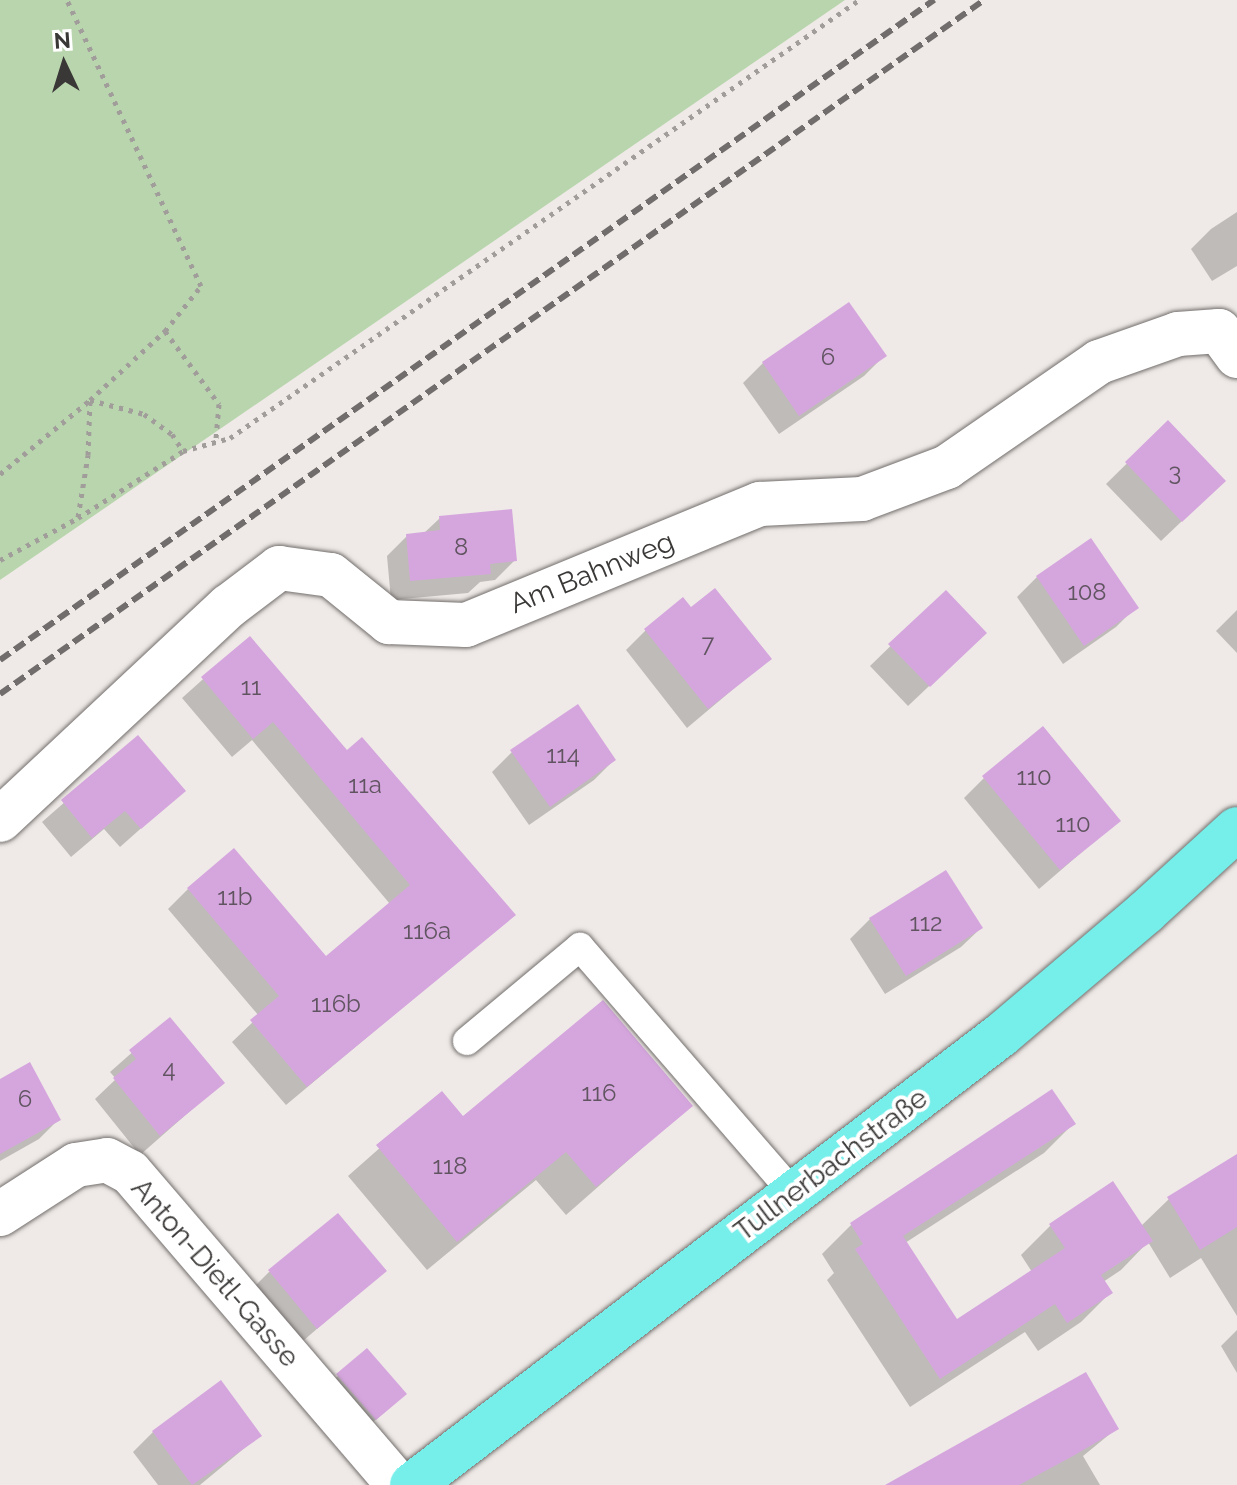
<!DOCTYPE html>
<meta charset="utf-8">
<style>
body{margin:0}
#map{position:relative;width:1237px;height:1485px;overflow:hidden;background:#efeae7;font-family:Raleway,sans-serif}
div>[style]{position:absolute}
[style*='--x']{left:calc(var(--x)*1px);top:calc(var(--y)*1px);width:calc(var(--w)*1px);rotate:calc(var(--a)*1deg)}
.green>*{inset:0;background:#b9d5ad}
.shadow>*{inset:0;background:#0003}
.building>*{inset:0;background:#d5a6de}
.path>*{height:5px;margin-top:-2.5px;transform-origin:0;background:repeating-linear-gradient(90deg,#a19d9b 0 4px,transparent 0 10px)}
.roads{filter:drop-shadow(0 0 2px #726e6c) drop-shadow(0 0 2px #726e6c)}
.service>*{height:28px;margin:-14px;padding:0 14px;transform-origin:14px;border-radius:14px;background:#fff}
.minor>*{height:44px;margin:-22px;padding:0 22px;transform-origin:22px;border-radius:22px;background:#fff}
.primary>*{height:44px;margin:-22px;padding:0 22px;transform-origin:22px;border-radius:22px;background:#76eeea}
.rail>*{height:6px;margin-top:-3px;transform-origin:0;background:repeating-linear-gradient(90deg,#706d6c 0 12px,transparent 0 18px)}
span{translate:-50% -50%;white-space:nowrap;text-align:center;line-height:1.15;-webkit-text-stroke:8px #fff;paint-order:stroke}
.number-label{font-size:24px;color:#615461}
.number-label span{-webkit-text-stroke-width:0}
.street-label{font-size:28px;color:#3a3837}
.north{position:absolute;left:24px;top:24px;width:80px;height:80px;-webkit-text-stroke:6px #fff;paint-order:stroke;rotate:356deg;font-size:22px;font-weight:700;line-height:32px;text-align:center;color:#3a3837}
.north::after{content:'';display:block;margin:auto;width:28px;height:36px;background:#3a3837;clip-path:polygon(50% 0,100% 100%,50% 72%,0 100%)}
</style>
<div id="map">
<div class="green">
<i style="clip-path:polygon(0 0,845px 0,0 580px)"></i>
</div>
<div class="shadow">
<i style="clip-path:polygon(1237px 212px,1237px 266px,1212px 281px,1191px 249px,1211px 229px)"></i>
<i style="clip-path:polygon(884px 356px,864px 376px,779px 434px,743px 383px,763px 363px)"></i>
<i style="clip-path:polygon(1168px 423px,1203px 501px,1161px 541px,1106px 484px)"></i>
<i style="clip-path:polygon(440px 518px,515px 560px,495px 580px,480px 582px,468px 593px,391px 600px,387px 556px,407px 536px,423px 534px)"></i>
<i style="clip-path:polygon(1090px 541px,1136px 607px,1116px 627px,1063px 664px,1017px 597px,1037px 577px)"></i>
<i style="clip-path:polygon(945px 593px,964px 653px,908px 706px,870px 666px)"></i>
<i style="clip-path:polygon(690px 610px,769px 659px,687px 728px,626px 650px,646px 630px)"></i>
<i style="clip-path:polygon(1237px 610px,1237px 653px,1216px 631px)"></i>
<i style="clip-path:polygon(249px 638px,347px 752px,513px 915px,286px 1105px,232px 1042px,259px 1016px,168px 909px,188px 889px,325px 959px,390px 904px,252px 740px,232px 757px,182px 698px)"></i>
<i style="clip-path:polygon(138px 738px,183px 791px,120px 847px,104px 829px,71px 857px,42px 822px)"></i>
<i style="clip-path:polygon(512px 752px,614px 760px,594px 780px,529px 825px,492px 772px)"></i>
<i style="clip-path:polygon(984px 778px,1118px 821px,1039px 889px,964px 798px)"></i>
<i style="clip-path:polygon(870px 919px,981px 928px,961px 947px,885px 994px,850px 939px)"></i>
<i style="clip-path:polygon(170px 1019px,222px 1083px,140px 1155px,95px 1099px,116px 1079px,110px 1072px)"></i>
<i style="clip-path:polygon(0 1081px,59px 1119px,39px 1139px,0 1161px)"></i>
<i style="clip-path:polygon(1052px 1092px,1073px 1124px,1044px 1153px,905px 1243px,956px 1322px,1032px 1272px,1021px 1255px,1050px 1226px,1141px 1226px,1169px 1199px,1237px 1157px,1237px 1316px,1201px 1258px,1170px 1278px,1148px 1242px,1121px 1270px,1103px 1282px,1110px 1293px,1081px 1322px,1038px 1351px,1025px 1332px,910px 1407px,827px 1280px,834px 1273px,822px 1254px,851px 1225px)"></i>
<i style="clip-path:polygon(441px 1094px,462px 1119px,690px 1106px,566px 1215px,536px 1180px,427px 1270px,348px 1176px)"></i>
<i style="clip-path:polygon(384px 1271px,296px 1347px,250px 1291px,269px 1272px)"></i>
<i style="clip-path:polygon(1237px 1330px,1237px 1373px,1221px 1346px)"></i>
<i style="clip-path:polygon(366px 1351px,394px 1404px,365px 1429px,328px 1385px)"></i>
<i style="clip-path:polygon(1116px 1429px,1083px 1456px,1100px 1485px,901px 1485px)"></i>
<i style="clip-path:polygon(153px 1432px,259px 1436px,200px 1485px,158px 1485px,133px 1452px)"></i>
</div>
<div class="building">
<i style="clip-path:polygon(849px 302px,887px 356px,799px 416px,762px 362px)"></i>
<i style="clip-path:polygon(1168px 420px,1226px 481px,1182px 522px,1125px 462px)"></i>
<i style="clip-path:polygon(512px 509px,517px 561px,490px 564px,491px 574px,410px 581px,406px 534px,440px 530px,439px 516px)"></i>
<i style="clip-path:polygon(1091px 538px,1139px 608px,1084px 646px,1036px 576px)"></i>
<i style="clip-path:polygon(715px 588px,772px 659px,708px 709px,644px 629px,683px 597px,691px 607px)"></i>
<i style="clip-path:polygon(946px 590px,987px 633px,930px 687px,888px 644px)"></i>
<i style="clip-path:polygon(250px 636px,347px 750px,362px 737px,516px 915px,307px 1087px,250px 1020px,279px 996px,187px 888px,234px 848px,326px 956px,410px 885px,273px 722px,253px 739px,201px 677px)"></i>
<i style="clip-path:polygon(578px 704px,616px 760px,550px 807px,510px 750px)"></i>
<i style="clip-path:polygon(1043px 726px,1121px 821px,1060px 870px,982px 776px)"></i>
<i style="clip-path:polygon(138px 735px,186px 791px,141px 829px,125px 811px,92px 838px,61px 800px)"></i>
<i style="clip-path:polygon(946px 870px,983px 928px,906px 976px,869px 918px)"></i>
<i style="clip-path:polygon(603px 1000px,693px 1106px,596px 1187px,566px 1152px,457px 1242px,376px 1145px,442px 1091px,463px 1116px)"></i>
<i style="clip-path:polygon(170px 1017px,225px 1083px,160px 1136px,113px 1078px,136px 1059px,129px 1050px)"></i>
<i style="clip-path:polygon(30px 1062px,61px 1120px,0 1154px,0 1079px)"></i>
<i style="clip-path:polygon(1052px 1089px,1076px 1124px,903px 1236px,957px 1319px,1065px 1248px,1049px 1224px,1113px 1181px,1153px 1241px,1101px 1275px,1113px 1293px,1067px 1323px,1055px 1304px,940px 1379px,855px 1249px,863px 1244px,850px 1223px)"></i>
<i style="clip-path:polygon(1237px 1154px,1237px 1227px,1200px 1250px,1167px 1197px)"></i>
<i style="clip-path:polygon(338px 1213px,387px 1271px,317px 1329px,268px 1270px)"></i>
<i style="clip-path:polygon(367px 1348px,407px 1394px,376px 1420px,336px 1374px)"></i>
<i style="clip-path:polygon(1086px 1372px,1119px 1429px,1073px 1456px,1019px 1485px,885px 1485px)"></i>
<i style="clip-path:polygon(221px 1380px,262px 1436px,192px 1485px,152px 1431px)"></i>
</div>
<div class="path">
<i style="--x:165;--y:331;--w:91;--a:53.5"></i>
<i style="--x:219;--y:404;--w:38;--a:95"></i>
<i style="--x:90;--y:400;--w:56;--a:14.5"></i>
<i style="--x:144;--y:414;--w:34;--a:36"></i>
<i style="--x:172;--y:434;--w:20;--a:57"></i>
<i style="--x:0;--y:474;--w:117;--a:-39.4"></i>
<i style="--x:90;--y:400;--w:102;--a:-42.6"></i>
<i style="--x:165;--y:331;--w:58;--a:-51.3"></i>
<i style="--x:201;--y:286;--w:316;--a:-115.1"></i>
<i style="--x:78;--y:517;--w:63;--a:-80.8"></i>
<i style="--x:88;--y:455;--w:55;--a:-87.9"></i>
<i style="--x:0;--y:560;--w:89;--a:-28.3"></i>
<i style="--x:78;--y:518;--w:125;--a:-32.5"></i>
<i style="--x:183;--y:451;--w:49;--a:-15.5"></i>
<i style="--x:230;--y:438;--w:766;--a:-34.85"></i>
</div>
<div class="roads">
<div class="service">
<i style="--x:467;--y:1041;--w:147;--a:-39.8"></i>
<i style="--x:580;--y:947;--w:327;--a:49.1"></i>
</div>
<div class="minor">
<i style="--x:0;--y:820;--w:313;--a:-43.1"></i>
<i style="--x:229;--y:606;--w:63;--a:-37.2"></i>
<i style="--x:279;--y:568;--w:52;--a:7.7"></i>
<i style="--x:331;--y:575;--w:75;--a:39"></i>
<i style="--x:389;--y:622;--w:77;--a:2.2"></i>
<i style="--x:466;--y:625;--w:318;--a:-22.4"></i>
<i style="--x:760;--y:504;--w:102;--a:-2.8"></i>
<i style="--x:862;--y:499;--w:91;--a:-20.6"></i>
<i style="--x:947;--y:467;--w:185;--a:-34.6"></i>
<i style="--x:1099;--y:362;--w:84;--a:-19.5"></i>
<i style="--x:1178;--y:334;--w:41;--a:-4.2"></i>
<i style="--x:1219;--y:331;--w:31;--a:54"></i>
<i style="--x:0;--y:1214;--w:90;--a:-32.8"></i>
<i style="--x:76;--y:1165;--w:31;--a:-9"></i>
<i style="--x:107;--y:1160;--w:26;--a:28"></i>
<i style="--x:130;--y:1172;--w:412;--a:49.4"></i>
</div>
<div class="primary">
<i style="--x:412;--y:1485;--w:741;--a:-37.38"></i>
<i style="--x:1001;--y:1035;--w:190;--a:-40.3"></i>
<i style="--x:1146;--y:912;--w:123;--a:-42.4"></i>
</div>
</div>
<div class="rail">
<i style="--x:0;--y:660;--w:1144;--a:-35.25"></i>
<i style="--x:0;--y:694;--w:1204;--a:-35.19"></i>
</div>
<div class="number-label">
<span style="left:828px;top:357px">6</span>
<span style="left:1175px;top:472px">3</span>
<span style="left:461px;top:547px">8</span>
<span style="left:1087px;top:592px">108</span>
<span style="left:708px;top:644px">7</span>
<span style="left:251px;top:687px">11</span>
<span style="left:563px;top:755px">114</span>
<span style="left:1034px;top:777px">110</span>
<span style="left:365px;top:785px">11a</span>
<span style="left:1073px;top:824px">110</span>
<span style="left:235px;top:897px">11b</span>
<span style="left:926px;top:923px">112</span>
<span style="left:427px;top:931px">116a</span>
<span style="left:336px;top:1004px">116b</span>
<span style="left:169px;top:1069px">4</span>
<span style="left:599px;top:1093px">116</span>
<span style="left:25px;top:1099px">6</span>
<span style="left:450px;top:1166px">118</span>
</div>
<div class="street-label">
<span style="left:592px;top:573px;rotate:-22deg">Am Bahnweg</span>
<span style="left:831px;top:1165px;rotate:-37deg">Tullnerbachstraße</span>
<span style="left:215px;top:1273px;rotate:49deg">Anton-Dietl-Gasse</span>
</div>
<div class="north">N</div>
</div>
